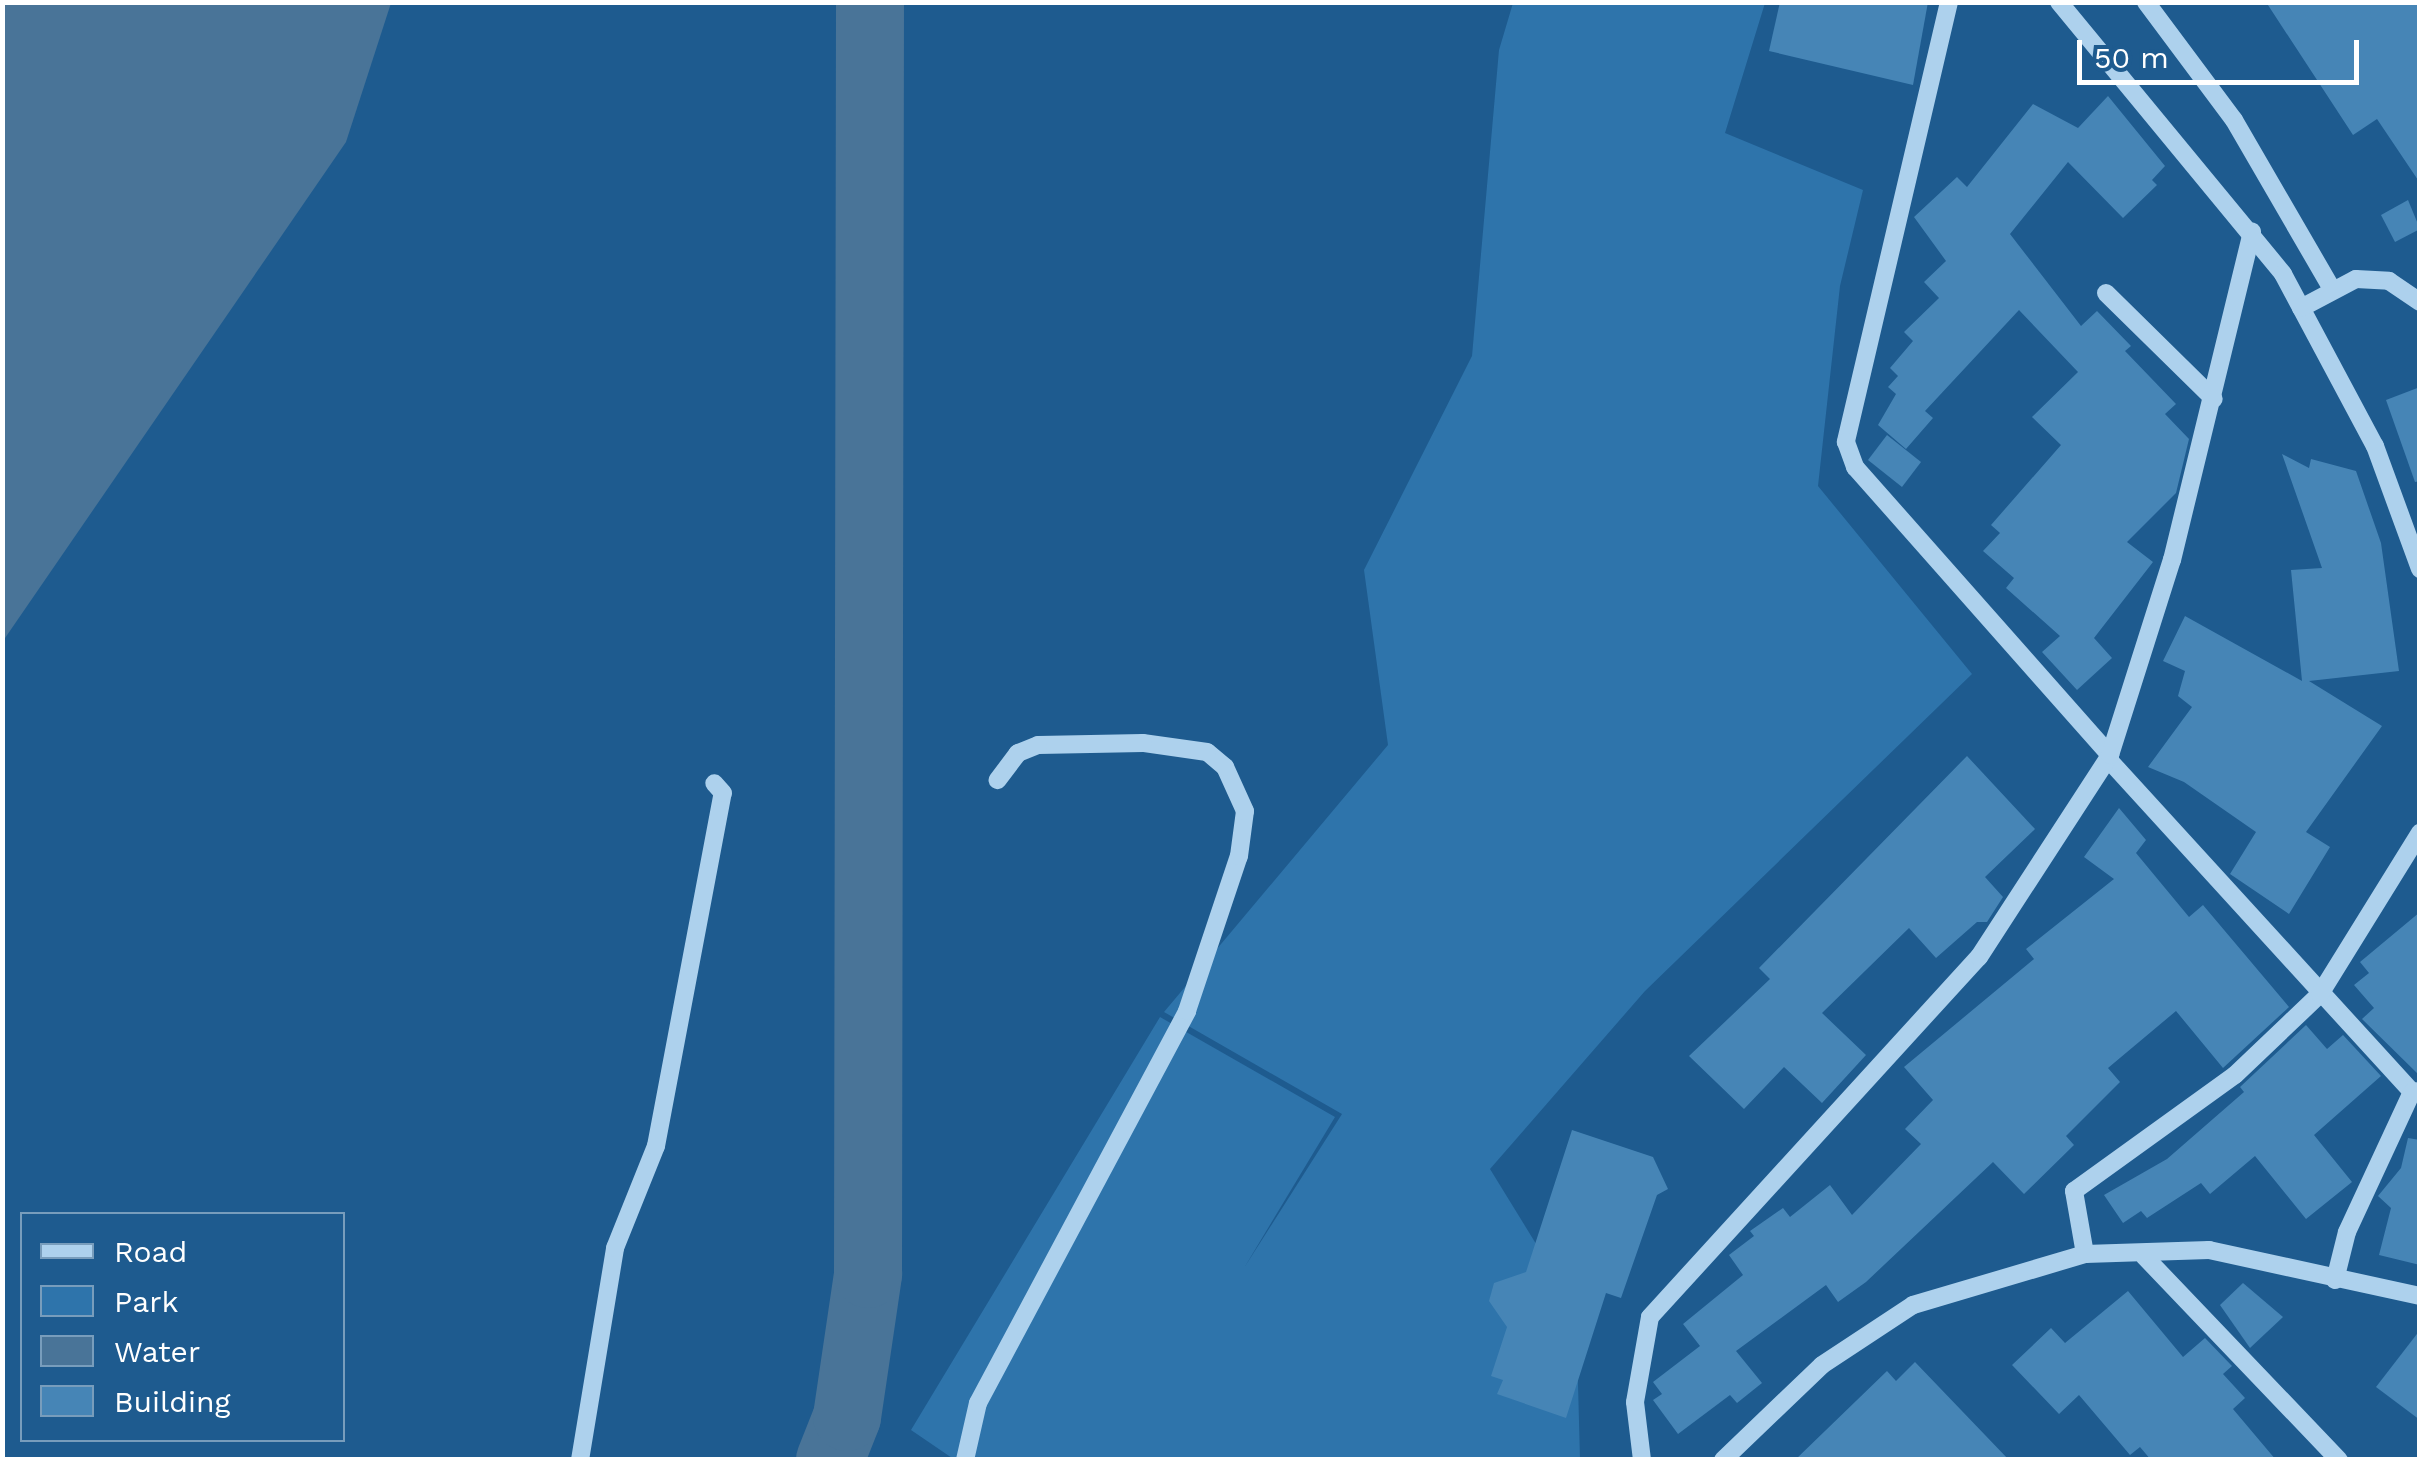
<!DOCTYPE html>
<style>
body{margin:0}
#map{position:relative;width:2422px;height:1462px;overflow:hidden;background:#1e5b8f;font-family:"Work Sans",sans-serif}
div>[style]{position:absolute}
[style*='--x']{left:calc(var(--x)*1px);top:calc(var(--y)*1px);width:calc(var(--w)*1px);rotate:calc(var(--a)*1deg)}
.green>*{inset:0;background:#2e74ab}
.water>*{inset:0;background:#497498}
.river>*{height:68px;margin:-34px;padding:0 34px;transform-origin:34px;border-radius:34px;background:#497498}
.building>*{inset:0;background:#4685b6}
.minor>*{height:18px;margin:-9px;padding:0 9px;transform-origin:9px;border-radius:9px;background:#add1ed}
span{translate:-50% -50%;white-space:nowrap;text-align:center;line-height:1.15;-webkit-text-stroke:8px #1e5b8f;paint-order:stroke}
.frame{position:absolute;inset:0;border:5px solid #fff;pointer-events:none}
.legend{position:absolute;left:20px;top:1212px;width:325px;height:230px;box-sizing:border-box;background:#1e5b8f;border:2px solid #789dbc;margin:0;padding:12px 18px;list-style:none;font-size:30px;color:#fff}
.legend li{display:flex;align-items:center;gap:20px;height:50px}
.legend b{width:50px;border:2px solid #789dbc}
.scale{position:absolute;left:2077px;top:40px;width:282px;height:45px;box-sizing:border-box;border:5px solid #fff;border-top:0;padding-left:12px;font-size:30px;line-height:35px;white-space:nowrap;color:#fff;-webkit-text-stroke:8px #1e5b8f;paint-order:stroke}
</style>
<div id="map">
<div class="green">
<i style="clip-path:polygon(1513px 3px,1765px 3px,1725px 133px,1863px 190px,1840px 286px,1818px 486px,1972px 674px,1645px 991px,1490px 1169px,1576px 1309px,1580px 1459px,955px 1460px,911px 1430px,1160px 1017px,1335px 1117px,1244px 1268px,1342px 1114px,1164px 1012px,1388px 745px,1364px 570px,1472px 356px,1499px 50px)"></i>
</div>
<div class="water">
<i style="clip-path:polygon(3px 2px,391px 3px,346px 142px,3px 641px)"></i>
</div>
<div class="river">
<i style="--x:830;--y:1460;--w:46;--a:-68.4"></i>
<i style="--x:847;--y:1417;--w:145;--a:-81.6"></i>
<i style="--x:868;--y:1274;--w:1272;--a:-89.91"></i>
</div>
<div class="building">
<i style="clip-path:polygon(1780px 2px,1928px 2px,1913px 85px,1769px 51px)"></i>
<i style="clip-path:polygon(2266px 2px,2420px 2px,2420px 183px,2377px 119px,2353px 135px)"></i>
<i style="clip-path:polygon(2108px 96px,2165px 166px,2152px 180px,2157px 185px,2123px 218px,2068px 162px,2010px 234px,2081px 326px,2097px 311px,2131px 346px,2125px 351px,2176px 404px,2165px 414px,2189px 439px,2176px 493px,2127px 542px,2153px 562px,2094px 638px,2112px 658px,2077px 690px,2042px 652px,2060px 636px,2006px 588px,2014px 578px,1983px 551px,2000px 533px,1991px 525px,2061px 445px,2032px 417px,2078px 372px,2019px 310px,1925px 411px,1933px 418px,1906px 449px,1878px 425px,1896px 394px,1888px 387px,1898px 376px,1890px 368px,1913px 341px,1904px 332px,1939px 298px,1924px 282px,1946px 261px,1914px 217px,1957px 177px,1967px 187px,2033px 104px,2078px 128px)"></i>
<i style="clip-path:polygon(2408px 200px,2420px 229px,2395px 242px,2381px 215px)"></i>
<i style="clip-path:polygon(2420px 387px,2420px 481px,2415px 482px,2386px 400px)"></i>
<i style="clip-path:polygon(1887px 435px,1921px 462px,1902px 487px,1868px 460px)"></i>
<i style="clip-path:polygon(2282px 454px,2309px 468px,2311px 459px,2356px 471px,2381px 543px,2399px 671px,2309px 681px,2382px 726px,2306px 832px,2330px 847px,2289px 914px,2230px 874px,2256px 832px,2184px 782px,2148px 767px,2192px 707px,2178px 696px,2185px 671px,2163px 661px,2185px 616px,2302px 681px,2291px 570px,2322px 568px)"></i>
<i style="clip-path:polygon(1967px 756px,2035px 829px,1985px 877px,2003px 897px,1987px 922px,1977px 922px,1936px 958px,1909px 928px,1822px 1013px,1866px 1055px,1822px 1103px,1784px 1067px,1744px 1109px,1689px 1056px,1770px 979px,1759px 968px)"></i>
<i style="clip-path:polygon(2119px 808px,2146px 840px,2136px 853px,2189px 917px,2203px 905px,2289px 1007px,2223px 1068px,2176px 1011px,2108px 1068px,2120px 1082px,2066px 1136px,2074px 1145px,2024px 1194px,1993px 1162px,1866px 1282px,1838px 1302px,1826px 1285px,1736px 1351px,1762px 1383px,1737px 1403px,1730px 1395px,1678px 1434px,1653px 1400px,1662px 1394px,1653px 1382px,1700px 1346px,1683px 1324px,1743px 1275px,1729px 1255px,1754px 1236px,1750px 1231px,1783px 1208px,1790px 1217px,1830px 1185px,1852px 1215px,1921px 1144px,1905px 1129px,1933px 1100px,1904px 1067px,2034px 959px,2026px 949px,2114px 879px,2084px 857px)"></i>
<i style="clip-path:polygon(2420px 912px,2420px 1076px,2362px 1019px,2374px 1008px,2354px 985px,2369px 973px,2360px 962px)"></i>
<i style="clip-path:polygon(2306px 1025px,2327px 1049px,2343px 1035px,2381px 1076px,2314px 1135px,2352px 1182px,2306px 1219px,2255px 1156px,2210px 1194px,2201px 1183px,2147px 1218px,2141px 1211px,2123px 1223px,2104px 1195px,2167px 1159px,2244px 1092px,2240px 1087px)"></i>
<i style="clip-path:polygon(1572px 1130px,1653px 1157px,1668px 1189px,1657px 1195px,1621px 1298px,1606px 1293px,1566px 1418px,1497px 1394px,1503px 1380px,1491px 1376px,1507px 1327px,1489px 1301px,1494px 1283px,1526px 1272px)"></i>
<i style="clip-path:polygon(2408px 1138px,2420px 1140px,2420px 1265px,2379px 1255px,2391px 1208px,2378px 1196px,2401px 1168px)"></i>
<i style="clip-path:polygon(2243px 1283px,2283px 1317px,2250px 1348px,2220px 1305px)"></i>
<i style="clip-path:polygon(2128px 1291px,2183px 1357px,2205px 1338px,2232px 1366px,2223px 1374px,2245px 1398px,2233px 1409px,2276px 1460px,2151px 1460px,2140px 1447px,2130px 1455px,2079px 1395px,2059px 1414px,2012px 1365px,2051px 1328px,2065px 1343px)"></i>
<i style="clip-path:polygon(2420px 1330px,2420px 1420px,2376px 1387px)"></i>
<i style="clip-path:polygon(1915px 1362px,2009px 1460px,1795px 1460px,1887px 1371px,1896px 1381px)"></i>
</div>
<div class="minor">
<i style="--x:1949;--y:2;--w:452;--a:103.2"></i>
<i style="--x:1846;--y:442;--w:27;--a:70"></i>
<i style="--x:1855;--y:467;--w:385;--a:48.5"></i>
<i style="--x:2059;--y:2;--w:352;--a:50.5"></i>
<i style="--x:2283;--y:274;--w:195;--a:61.9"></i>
<i style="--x:2375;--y:446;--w:131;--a:69.9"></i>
<i style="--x:2146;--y:2;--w:147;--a:53.3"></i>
<i style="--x:2234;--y:120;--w:195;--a:59.9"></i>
<i style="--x:2106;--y:293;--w:151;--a:44.5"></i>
<i style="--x:2301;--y:308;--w:62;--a:-27.8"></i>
<i style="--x:2356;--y:279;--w:33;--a:3"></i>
<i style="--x:2389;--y:281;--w:37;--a:34"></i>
<i style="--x:2108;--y:759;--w:451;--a:47.6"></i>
<i style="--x:2412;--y:1092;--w:8;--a:-7"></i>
<i style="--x:2085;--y:1254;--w:64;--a:-99.9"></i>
<i style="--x:2074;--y:1191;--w:198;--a:-35.8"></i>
<i style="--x:2235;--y:1075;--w:117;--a:-43.6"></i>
<i style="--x:2320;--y:994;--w:190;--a:-58.2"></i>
<i style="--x:2144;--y:1256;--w:282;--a:46.3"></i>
<i style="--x:2335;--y:1280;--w:49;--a:-76"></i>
<i style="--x:2347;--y:1232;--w:154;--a:-65.1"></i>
<i style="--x:580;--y:1460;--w:215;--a:-80.6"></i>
<i style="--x:615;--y:1248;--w:110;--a:-68.1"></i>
<i style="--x:656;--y:1146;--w:359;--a:-79.3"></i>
<i style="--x:723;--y:793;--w:13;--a:-132"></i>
<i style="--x:965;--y:1460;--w:58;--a:-77.2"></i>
<i style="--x:978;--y:1403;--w:444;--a:-61.9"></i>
<i style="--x:1187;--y:1011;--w:163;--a:-71.5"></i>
<i style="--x:1239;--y:856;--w:45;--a:-82.4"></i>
<i style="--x:1245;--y:811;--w:48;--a:-114.4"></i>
<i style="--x:1225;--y:767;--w:23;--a:-140"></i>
<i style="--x:1207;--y:752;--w:65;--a:-172"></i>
<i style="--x:1143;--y:743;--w:105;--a:178.9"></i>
<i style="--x:1038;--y:745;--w:22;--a:158"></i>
<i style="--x:1018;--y:753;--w:34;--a:127"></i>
<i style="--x:1642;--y:1460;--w:58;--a:-96.9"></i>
<i style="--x:1635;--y:1402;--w:86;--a:-80"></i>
<i style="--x:1650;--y:1317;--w:488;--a:-47.6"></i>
<i style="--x:1979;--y:957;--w:241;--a:-57"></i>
<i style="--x:2110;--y:755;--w:205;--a:-72.4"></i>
<i style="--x:2172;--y:560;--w:338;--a:-76.3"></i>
<i style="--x:1723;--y:1460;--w:137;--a:-43.8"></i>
<i style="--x:1822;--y:1365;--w:109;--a:-33.4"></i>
<i style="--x:1913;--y:1305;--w:179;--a:-16.5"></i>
<i style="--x:2085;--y:1254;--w:124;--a:-1.8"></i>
<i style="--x:2209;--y:1250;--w:216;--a:12.3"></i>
</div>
<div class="frame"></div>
<ul class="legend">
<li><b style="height:12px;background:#add1ed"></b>Road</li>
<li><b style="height:28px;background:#2e74ab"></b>Park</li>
<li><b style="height:28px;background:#497498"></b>Water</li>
<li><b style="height:28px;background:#4685b6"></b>Building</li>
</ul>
<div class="scale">50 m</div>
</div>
